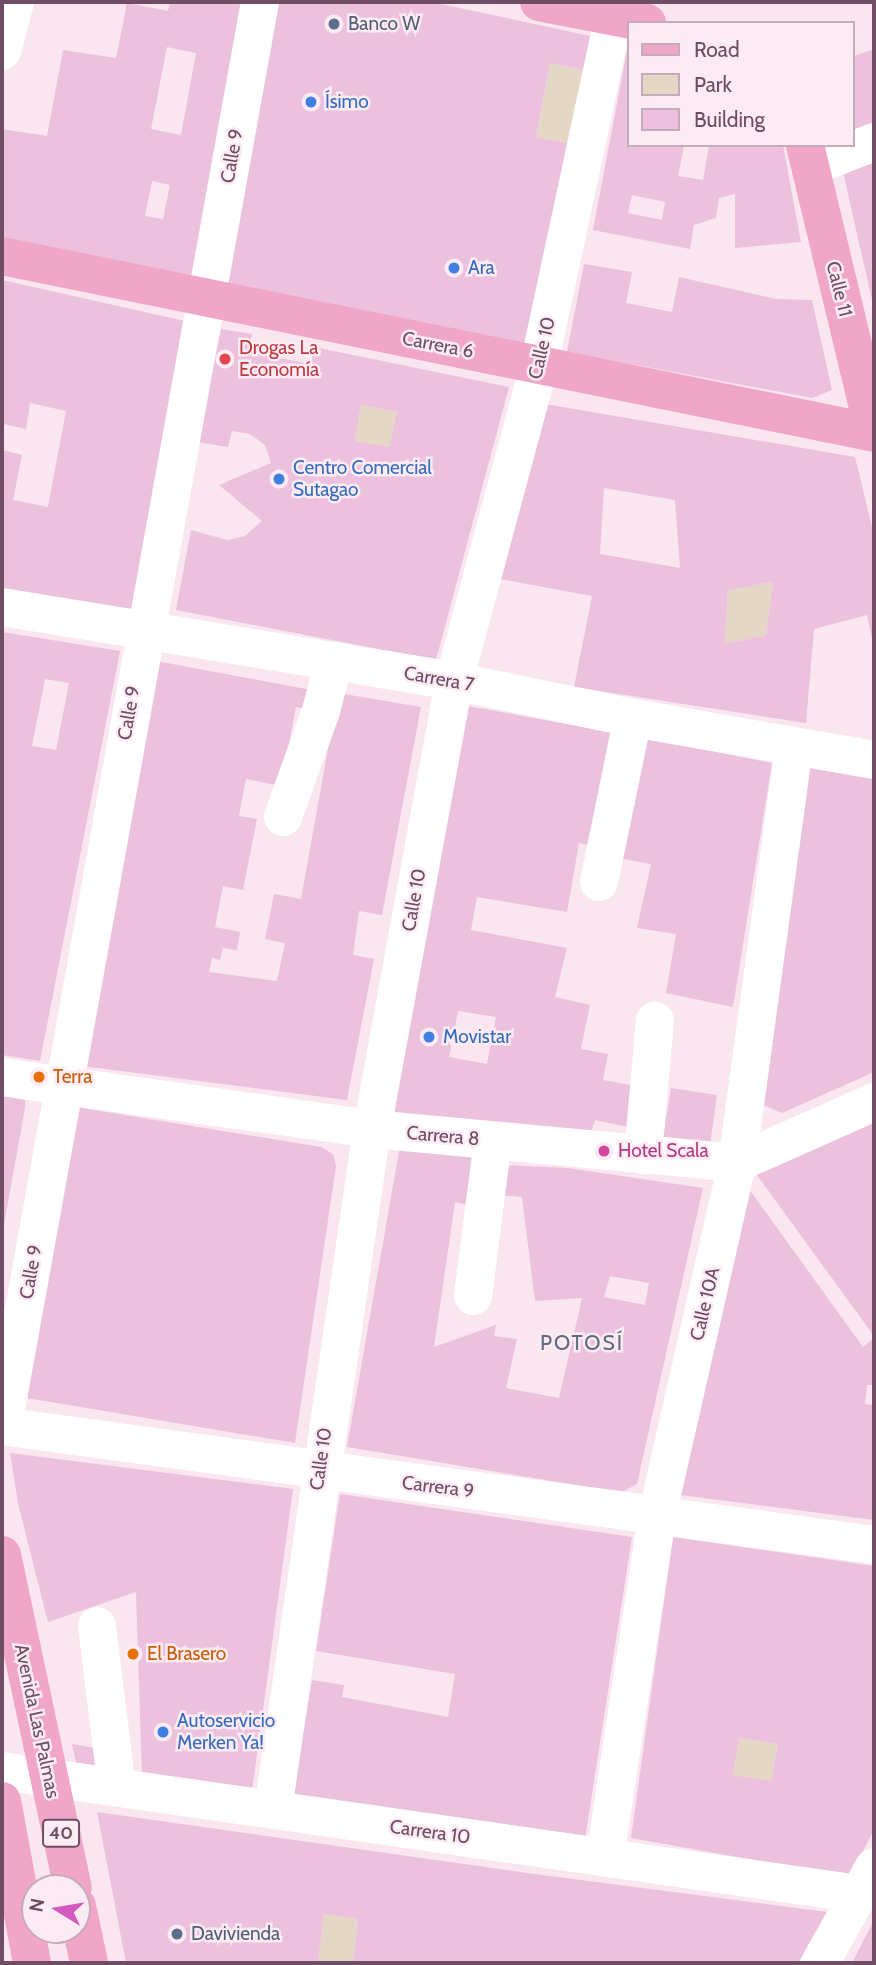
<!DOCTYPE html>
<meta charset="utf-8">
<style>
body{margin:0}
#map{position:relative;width:876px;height:1965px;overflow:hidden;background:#f9e6ee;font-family:Cabin,sans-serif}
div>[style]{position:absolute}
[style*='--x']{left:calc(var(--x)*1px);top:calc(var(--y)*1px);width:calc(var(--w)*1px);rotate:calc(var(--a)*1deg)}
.green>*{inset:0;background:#e5d7c6}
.building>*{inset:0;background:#ebc1dd}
.minor>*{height:38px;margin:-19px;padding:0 19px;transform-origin:19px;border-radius:19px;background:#fff}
.major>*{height:38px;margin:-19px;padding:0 19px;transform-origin:19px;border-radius:19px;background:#f0a6c6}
.dots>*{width:19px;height:19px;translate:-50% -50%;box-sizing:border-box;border:4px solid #fcebf3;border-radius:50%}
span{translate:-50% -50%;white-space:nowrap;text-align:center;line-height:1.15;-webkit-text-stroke:5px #fcebf3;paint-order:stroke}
.shield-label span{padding:2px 5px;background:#fcebf3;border:2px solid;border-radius:5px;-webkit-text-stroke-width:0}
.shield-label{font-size:18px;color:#6f4e65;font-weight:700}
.service-label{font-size:19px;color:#4e5e75}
.left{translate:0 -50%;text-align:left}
.shop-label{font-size:19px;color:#366cbe}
.street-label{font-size:19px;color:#6f4e65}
.health-label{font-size:19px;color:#be3a42}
.food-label{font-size:19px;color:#c56008}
.hotel-label{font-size:19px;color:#b23c85}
.neighbourhood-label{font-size:21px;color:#5d6a7f;letter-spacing:2px}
.frame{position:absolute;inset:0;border:4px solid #6f4e65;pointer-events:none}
.legend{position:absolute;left:627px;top:21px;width:228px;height:126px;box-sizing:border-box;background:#fcebf3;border:2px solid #c4acba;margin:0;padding:9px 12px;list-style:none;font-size:21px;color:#6f4e65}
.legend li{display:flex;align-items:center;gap:14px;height:35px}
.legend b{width:35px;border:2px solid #c4acba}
.north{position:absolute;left:21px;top:1874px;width:70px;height:70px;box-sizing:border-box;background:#fcebf3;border:2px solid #c4acba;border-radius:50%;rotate:281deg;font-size:19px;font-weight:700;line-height:28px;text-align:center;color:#6f4e65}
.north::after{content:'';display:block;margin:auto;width:24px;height:32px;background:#d45abf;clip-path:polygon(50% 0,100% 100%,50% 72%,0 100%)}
</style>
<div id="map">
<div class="green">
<i style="clip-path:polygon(550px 63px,588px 71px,572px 144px,536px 137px)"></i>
<i style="clip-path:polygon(361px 405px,397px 412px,389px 447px,355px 441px)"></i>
<i style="clip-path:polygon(773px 582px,766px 636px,725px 643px,728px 590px)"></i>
<i style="clip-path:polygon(739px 1738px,778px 1744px,771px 1781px,733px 1775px)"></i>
<i style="clip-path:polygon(324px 1914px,358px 1919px,353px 1963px,318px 1963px)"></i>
</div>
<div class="building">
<i style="clip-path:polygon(evenodd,170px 2px,247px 2px,195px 280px,2px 238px,2px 129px,47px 136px,63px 50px,116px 58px,127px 3px,168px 11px,170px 2px,167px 47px,196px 53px,181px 135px,151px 129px,167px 47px,170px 2px,152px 181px,170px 185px,163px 219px,145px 216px,152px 181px)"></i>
<i style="clip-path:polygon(274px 2px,432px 2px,595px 37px,588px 71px,550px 63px,536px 137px,572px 144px,531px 353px,221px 287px)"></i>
<i style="clip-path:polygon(evenodd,628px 45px,629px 145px,684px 145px,678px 176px,703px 180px,709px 145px,783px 145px,801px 242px,735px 248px,735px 194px,719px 198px,716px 218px,694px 225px,690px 249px,593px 230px,628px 45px,632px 195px,665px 202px,662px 220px,628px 213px,632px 195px)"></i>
<i style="clip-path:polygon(872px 50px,874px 127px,853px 134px,853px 56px)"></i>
<i style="clip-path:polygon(874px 160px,874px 304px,873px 304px,843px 172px)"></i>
<i style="clip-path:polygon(584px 264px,632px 272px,626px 303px,672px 312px,679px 277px,776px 299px,812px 300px,832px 390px,812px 398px,567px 352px)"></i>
<i style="clip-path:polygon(2px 280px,189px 322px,130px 615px,2px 591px,2px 450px,22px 455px,13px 500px,48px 507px,66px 411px,30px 403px,26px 429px,4px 424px,2px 429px)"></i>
<i style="clip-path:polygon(evenodd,221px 329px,252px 334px,248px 352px,311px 364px,314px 347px,509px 387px,436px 660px,176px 610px,191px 530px,227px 540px,245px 536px,262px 521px,219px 485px,271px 463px,265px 445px,250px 434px,232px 431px,228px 447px,197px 442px,221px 329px,361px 405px,397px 412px,389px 447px,355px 441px,361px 405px)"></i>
<i style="clip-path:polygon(evenodd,545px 404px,855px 457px,874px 535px,874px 649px,867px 615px,814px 629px,806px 723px,574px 687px,592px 596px,500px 579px,545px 404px,604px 488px,675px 500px,680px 568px,600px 554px,604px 488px,545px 404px,773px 582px,766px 636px,725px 643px,728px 590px,773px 582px)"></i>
<i style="clip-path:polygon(evenodd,2px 632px,120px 651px,40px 1061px,2px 1055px,2px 632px,45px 679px,69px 683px,56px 750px,32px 746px,45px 679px)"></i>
<i style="clip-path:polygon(151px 660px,322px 692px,319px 711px,296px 707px,281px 786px,246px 779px,239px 816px,257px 819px,243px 890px,223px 886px,215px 927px,240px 932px,237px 950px,223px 948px,220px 960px,212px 958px,209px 972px,277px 981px,285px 943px,265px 939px,274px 894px,301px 899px,338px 693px,421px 707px,382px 915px,359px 911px,353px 955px,374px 959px,347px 1100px,82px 1066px)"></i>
<i style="clip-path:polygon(evenodd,468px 706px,610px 732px,588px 845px,579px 843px,567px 912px,477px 897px,471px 930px,567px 948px,555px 997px,590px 1005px,581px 1049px,608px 1054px,603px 1080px,636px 1086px,628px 1127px,595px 1120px,591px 1133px,390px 1112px,468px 706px,458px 1011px,496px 1017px,487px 1064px,449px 1057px,458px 1011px)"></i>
<i style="clip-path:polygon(644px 737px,772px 763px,733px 1007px,666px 993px,676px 934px,637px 928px,651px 864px,619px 858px)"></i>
<i style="clip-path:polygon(806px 765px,874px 775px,874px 1072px,782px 1113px,761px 1104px)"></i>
<i style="clip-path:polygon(671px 1088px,717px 1095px,710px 1145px,663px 1138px)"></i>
<i style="clip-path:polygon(2px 1095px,25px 1100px,25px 1108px,3px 1230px)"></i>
<i style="clip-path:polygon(76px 1107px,321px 1147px,333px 1154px,336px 1166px,295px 1443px,27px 1398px)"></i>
<i style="clip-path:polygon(874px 1118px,874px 1336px,754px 1171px)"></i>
<i style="clip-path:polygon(evenodd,400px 1146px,483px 1157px,475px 1207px,455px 1202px,434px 1347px,496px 1325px,494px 1336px,517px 1339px,506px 1388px,559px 1398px,582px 1298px,535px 1301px,522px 1197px,500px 1195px,504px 1165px,568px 1168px,703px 1188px,637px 1484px,624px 1491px,600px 1489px,347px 1447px,400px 1146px,610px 1276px,649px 1283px,645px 1305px,604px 1297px,610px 1276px)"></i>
<i style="clip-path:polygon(744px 1182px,863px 1347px,874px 1338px,874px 1385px,867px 1385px,865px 1404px,874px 1405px,874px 1520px,680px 1495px)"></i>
<i style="clip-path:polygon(10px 1453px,293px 1489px,252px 1791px,142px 1777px,136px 1592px,48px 1622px,18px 1503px)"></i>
<i style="clip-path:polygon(340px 1494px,632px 1537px,585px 1839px,293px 1795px,312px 1680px,344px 1685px,342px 1697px,448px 1717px,455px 1674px,316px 1651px)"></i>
<i style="clip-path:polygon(evenodd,673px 1537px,874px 1566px,874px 1830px,849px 1877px,631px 1838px,673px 1537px,739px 1738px,778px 1744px,771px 1781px,733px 1775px,739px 1738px)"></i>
<i style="clip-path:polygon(72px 1744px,101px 1749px,98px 1770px,77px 1767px)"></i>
<i style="clip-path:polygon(97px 1812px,534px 1874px,827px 1912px,798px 1963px,353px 1963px,358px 1919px,324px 1914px,318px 1963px,126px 1963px)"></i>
<i style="clip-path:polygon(874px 1920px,874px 1963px,852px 1963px)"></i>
</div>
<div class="minor">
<i style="--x:2;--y:51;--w:51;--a:-75.1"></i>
<i style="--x:810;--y:167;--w:69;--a:-21.3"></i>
<i style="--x:2;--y:607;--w:458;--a:9.3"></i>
<i style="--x:454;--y:681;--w:183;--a:11.7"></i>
<i style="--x:633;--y:718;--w:245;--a:9.9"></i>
<i style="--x:283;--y:817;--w:113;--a:-70.3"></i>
<i style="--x:321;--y:711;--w:52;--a:-75.4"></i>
<i style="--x:599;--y:882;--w:167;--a:-78.3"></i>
<i style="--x:2;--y:1077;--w:374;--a:8"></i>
<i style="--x:372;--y:1129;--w:367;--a:5.3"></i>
<i style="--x:737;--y:1163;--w:150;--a:-24"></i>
<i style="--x:643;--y:1155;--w:135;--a:-84.9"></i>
<i style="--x:473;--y:1296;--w:157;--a:-82.7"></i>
<i style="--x:2;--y:1426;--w:880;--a:7.77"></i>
<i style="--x:3;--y:1426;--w:1447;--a:-79.77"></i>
<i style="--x:97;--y:1626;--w:163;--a:83"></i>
<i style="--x:2;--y:1771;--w:866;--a:8.17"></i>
<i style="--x:273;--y:1810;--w:688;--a:-81.73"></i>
<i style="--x:372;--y:1129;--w:455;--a:-79.6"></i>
<i style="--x:454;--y:681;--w:327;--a:-74.9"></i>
<i style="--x:539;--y:365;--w:371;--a:-77.9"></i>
<i style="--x:605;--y:1857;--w:345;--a:-81.3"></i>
<i style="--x:657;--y:1516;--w:362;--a:-77.2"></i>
<i style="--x:737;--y:1163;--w:419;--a:-82.2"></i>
<i style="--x:820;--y:1963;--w:110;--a:-60.6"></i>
</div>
<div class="major">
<i style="--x:539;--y:2;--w:110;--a:11"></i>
<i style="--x:805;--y:145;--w:295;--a:76.5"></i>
<i style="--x:2;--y:256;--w:890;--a:11.47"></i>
<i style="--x:2;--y:1555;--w:340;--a:78"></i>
<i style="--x:2;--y:1801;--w:165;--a:79.5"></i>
<i style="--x:77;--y:1906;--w:58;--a:78.1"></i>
</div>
<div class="dots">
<i style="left:334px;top:24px;background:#5c6f8a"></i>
<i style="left:311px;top:102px;background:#3f7fe0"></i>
<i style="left:454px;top:268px;background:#3f7fe0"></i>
<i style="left:225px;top:359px;background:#e0444e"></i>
<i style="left:279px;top:479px;background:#3f7fe0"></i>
<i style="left:429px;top:1037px;background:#3f7fe0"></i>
<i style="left:39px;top:1077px;background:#e8710a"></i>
<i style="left:604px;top:1151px;background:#d1479c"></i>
<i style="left:133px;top:1654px;background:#e8710a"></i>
<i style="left:163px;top:1732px;background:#3f7fe0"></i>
<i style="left:177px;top:1934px;background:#5c6f8a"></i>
</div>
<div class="shield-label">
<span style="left:61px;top:1833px">40</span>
</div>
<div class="service-label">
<span class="left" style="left:348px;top:24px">Banco W</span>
<span class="left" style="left:191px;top:1934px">Davivienda</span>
</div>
<div class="shop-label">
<span class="left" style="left:325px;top:102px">Ísimo</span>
<span class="left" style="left:468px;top:268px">Ara</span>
<span class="left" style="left:293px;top:479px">Centro Comercial<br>Sutagao</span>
<span class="left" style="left:443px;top:1037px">Movistar</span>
<span class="left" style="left:177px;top:1732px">Autoservicio<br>Merken Ya!</span>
</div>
<div class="street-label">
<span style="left:232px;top:156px;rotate:-80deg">Calle 9</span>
<span style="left:839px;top:289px;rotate:76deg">Calle 11</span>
<span style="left:438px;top:345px;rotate:11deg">Carrera 6</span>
<span style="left:542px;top:348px;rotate:-77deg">Calle 10</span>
<span style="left:439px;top:679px;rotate:10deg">Carrera 7</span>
<span style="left:129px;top:713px;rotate:-80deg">Calle 9</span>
<span style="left:414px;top:900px;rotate:-80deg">Calle 10</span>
<span style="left:443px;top:1136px;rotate:5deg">Carrera 8</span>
<span style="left:31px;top:1272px;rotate:-80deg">Calle 9</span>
<span style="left:705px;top:1304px;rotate:-77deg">Calle 10A</span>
<span style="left:321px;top:1459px;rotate:-82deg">Calle 10</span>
<span style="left:438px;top:1487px;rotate:7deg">Carrera 9</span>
<span style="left:37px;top:1721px;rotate:78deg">Avenida Las Palmas</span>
<span style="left:430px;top:1832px;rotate:8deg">Carrera 10</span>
</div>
<div class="health-label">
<span class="left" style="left:239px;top:359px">Drogas La<br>Economía</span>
</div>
<div class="food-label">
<span class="left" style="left:53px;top:1077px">Terra</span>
<span class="left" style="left:147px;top:1654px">El Brasero</span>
</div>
<div class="hotel-label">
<span class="left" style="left:618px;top:1151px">Hotel Scala</span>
</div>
<div class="neighbourhood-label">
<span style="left:582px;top:1343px">POTOSÍ</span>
</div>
<div class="frame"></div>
<ul class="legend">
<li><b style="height:9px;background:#f0a6c6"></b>Road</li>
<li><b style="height:19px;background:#e5d7c6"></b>Park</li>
<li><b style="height:19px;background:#ebc1dd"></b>Building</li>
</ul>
<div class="north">N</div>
</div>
